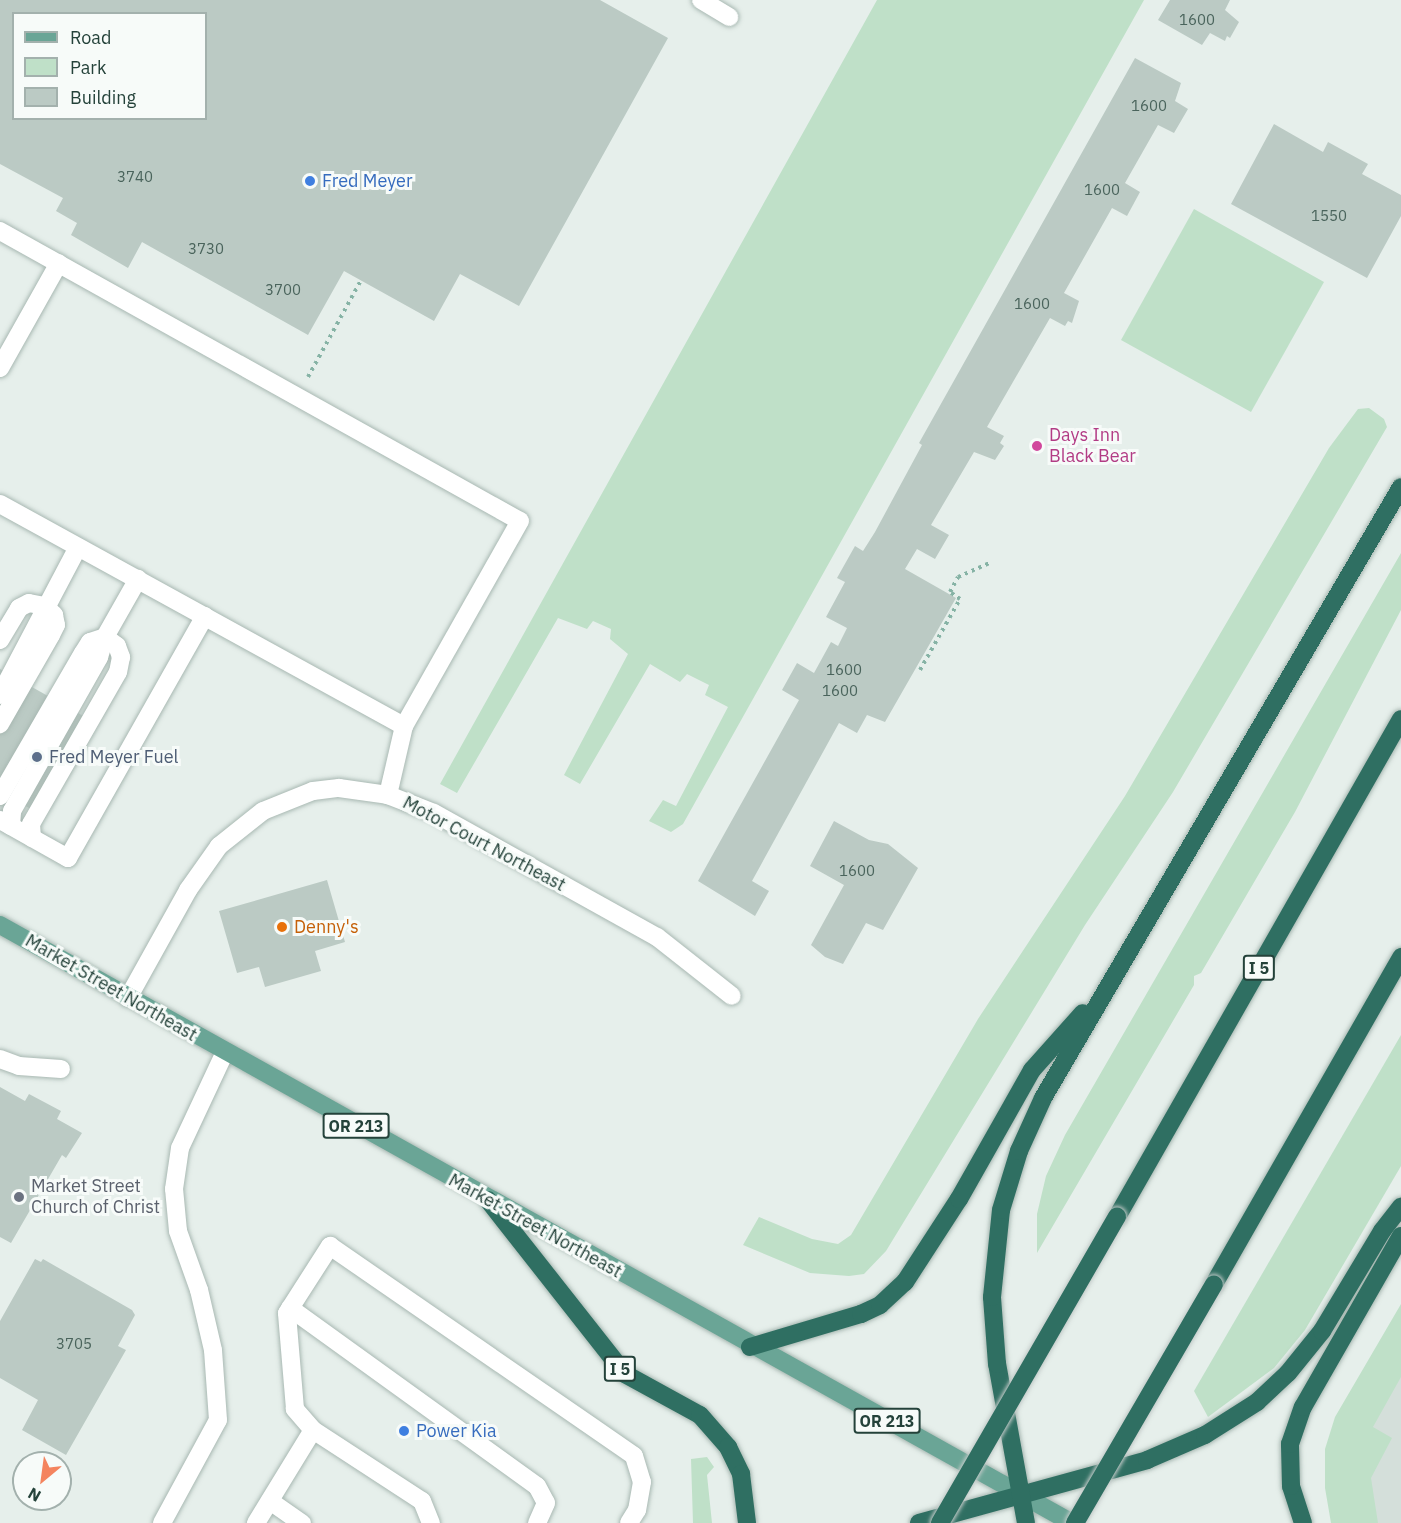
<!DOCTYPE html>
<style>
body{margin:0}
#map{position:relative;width:1401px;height:1523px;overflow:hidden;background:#e6efeb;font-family:"IBM Plex Sans",sans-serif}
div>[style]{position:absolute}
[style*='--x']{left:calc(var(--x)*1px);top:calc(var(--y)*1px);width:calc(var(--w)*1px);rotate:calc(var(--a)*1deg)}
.built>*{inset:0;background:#d4dfda}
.green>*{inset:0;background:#bfe0c8}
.building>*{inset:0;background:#bbcac4}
.path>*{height:4px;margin-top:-2px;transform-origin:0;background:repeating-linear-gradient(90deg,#86b3a5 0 3px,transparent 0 7.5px)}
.roads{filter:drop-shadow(0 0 2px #a8b8b2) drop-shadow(0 0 2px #a8b8b2)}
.minor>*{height:18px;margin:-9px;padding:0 9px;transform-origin:9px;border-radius:9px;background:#fff}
.major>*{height:18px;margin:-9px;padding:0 9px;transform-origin:9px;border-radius:9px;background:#6aa596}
.highway>*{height:18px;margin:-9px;padding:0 9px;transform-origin:9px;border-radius:9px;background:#2f6f62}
.bridges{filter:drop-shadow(0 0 2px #c2cac8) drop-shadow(0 0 2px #c2cac8)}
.highway-bridge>*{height:18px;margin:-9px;padding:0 9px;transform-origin:9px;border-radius:9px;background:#2f6f62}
.dots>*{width:16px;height:16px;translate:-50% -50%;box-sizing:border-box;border:3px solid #f7fbf9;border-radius:50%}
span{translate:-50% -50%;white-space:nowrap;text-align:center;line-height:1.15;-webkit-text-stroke:6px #f7fbf9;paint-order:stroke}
.number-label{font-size:15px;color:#4a645c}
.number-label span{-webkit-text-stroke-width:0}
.shield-label span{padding:2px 4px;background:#f7fbf9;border:2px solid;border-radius:4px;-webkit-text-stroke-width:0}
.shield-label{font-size:16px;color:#24423a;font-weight:700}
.shop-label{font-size:18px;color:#366cbe}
.left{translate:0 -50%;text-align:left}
.hotel-label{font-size:18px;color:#b23c85}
.service-label{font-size:18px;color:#4e5e75}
.street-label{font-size:18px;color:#24423a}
.food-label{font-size:18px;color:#c56008}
.worship-label{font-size:18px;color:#5b616d}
.legend{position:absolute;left:12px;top:12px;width:195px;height:108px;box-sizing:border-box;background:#f7fbf9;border:2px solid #a3b1ad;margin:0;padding:8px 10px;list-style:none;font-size:18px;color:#24423a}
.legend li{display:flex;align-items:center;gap:12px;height:30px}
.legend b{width:30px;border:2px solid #a3b1ad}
.north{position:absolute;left:12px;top:1451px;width:60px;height:60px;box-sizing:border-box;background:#f7fbf9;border:2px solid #a3b1ad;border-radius:50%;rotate:209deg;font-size:16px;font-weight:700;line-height:24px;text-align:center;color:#24423a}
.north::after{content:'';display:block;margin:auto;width:21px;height:27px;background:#f4845f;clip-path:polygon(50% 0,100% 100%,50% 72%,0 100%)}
</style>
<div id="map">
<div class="built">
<i style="clip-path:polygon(1401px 1340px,1401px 1523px,1375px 1523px,1330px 1480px)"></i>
</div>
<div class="green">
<i style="clip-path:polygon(877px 0,1144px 0,683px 824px,671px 832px,649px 821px,663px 800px,676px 806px,728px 707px,705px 695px,709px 685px,687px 674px,680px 682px,650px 664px,580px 784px,564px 775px,628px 654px,610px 639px,611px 629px,593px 621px,587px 629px,558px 618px,457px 793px,440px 784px)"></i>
<i style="clip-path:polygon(1194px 209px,1324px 282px,1251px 412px,1121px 340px)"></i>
<i style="clip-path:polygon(1369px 408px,1384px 419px,1387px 427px,1173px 792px,1085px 925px,886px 1251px,864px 1274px,849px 1276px,810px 1273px,743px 1245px,759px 1217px,812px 1239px,838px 1244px,851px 1235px,978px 1019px,1125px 796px,1329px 448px,1358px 409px)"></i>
<i style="clip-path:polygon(1401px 553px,1401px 610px,1295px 812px,1201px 973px,1194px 976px,1194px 985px,1037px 1253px,1037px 1214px,1046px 1176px,1065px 1135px)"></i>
<i style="clip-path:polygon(1401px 1035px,1401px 1166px,1305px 1330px,1274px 1368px,1208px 1417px,1194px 1391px)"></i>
<i style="clip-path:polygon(1401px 1304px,1401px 1377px,1373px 1427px,1392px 1438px,1371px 1478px,1378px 1523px,1331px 1523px,1325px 1488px,1325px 1449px,1335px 1417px)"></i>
<i style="clip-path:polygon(707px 1457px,714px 1467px,707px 1475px,712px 1523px,693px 1523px,691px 1459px)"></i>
</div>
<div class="building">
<i style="clip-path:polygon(evenodd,0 0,600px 0,668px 38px,519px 306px,460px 274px,434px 321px,344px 271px,308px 335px,142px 242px,128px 268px,71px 235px,77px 223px,56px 211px,63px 198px,0 164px,0 0,14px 14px,206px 14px,206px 118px,14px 118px,14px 14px)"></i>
<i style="clip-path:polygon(1170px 0,1230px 0,1225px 10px,1239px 22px,1230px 38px,1227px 36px,1225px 41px,1210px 33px,1202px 45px,1158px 20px)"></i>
<i style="clip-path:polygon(1135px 58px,1181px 83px,1175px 101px,1188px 109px,1174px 133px,1158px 125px,1125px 183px,1140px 192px,1127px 216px,1112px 208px,1064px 293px,1079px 301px,1072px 323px,1068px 321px,1065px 326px,1050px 318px,987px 427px,1004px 436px,1000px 443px,1004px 446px,995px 460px,974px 452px,931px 525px,949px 535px,935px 559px,917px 549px,905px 569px,956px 598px,885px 722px,867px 715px,857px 733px,839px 723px,752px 881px,769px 891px,755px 916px,698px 881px,799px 700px,782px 690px,797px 663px,814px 673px,831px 642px,838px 646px,847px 628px,826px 617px,845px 582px,837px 578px,855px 546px,863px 551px,875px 532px,922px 445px,919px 443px)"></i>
<i style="clip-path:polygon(1274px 124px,1323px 152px,1328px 142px,1368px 164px,1362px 174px,1401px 195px,1401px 216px,1367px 278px,1231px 204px)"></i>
<i style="clip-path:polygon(0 669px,94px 722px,42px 815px,0 792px)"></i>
<i style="clip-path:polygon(834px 821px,869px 840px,888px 844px,918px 868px,883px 930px,866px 923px,843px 964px,825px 957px,811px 945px,844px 885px,810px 866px)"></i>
<i style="clip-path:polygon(327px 880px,345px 942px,315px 951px,321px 971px,265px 987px,259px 967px,237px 973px,219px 911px)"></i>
<i style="clip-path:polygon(0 1087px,25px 1101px,29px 1094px,61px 1111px,57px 1119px,82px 1133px,66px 1158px,62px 1155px,11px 1243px,0 1237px)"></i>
<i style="clip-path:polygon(35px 1259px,41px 1262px,43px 1259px,132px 1310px,135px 1315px,118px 1346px,126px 1350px,66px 1455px,22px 1430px,38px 1400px,0 1378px,0 1321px)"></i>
</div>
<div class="path">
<i style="--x:308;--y:377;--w:111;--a:-61.3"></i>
<i style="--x:920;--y:670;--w:81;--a:-60.6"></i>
<i style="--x:960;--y:599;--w:12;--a:-145"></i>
<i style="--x:950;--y:592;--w:17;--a:-62"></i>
<i style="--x:958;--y:577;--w:36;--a:-24"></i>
</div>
<div class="roads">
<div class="minor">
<i style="--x:701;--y:0;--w:33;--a:31"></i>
<i style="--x:0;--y:231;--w:595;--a:29.15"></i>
<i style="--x:520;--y:521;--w:236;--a:119.5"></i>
<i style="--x:404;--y:726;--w:71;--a:103.1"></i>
<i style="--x:0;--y:368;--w:120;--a:-60.7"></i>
<i style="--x:0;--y:504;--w:461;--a:28.8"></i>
<i style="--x:0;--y:640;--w:37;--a:-59"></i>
<i style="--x:19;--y:608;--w:11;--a:-27"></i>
<i style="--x:29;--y:603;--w:16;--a:11"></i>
<i style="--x:45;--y:606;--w:13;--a:45"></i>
<i style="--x:54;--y:615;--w:10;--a:79"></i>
<i style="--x:56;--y:625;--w:11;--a:117"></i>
<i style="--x:51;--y:635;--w:103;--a:119.8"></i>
<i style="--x:0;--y:695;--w:167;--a:-62.2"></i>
<i style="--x:0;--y:796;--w:165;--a:-59.9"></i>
<i style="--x:83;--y:653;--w:13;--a:-58"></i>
<i style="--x:90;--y:642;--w:16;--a:-18"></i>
<i style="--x:105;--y:637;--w:15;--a:37"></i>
<i style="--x:117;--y:646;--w:12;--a:70"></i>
<i style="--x:121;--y:657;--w:15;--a:101"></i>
<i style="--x:118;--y:672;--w:175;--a:119.8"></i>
<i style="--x:31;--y:824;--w:14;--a:86"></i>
<i style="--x:0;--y:820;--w:78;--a:29.2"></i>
<i style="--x:68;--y:858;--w:278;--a:-60.5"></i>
<i style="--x:11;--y:826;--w:15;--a:-86"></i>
<i style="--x:12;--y:811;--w:177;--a:-60.5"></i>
<i style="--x:99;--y:657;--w:21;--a:-73"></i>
<i style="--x:105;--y:637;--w:67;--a:-60.4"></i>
<i style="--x:128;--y:998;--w:124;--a:-60.9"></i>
<i style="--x:188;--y:890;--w:54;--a:-54.8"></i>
<i style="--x:219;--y:846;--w:56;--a:-38.5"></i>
<i style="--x:263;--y:811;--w:54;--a:-21.8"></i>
<i style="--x:313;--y:791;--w:26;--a:-7"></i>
<i style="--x:339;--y:788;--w:49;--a:8.1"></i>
<i style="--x:388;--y:795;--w:49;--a:21.4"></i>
<i style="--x:434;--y:813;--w:255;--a:29.1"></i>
<i style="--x:657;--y:937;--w:95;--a:38.2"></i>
<i style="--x:0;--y:1059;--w:20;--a:20"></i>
<i style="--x:19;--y:1066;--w:42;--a:4.1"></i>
<i style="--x:290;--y:1308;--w:304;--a:35.8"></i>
<i style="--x:537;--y:1486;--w:19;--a:62"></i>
<i style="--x:546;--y:1503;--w:22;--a:114"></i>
<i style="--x:313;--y:1430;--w:130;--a:33.1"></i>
<i style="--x:422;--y:1501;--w:24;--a:68"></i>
<i style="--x:270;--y:1501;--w:39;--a:35"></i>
<i style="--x:162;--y:1523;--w:117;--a:-61.5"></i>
<i style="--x:218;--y:1420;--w:70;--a:-94.1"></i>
<i style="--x:213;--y:1350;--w:62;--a:-103.1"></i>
<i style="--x:199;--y:1290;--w:63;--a:-109.6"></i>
<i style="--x:178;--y:1231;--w:42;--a:-95.4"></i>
<i style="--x:174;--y:1189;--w:41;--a:-81.7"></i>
<i style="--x:180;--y:1148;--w:106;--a:-64.9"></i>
<i style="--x:256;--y:1523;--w:109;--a:-58.5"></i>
<i style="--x:313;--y:1430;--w:28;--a:-131"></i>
<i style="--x:295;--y:1409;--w:96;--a:-94.8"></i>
<i style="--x:287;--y:1313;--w:80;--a:-57.3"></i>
<i style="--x:330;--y:1246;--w:369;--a:34.6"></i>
<i style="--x:634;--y:1456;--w:27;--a:73"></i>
<i style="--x:642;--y:1482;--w:28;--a:100"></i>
<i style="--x:637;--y:1510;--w:15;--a:122"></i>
</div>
<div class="major">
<i style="--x:0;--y:925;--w:1228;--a:29.15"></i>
</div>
<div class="highway">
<i style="--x:488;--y:1200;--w:221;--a:51.8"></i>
<i style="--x:625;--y:1374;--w:85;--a:28.7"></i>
<i style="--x:700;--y:1415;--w:43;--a:48.8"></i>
<i style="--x:728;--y:1447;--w:30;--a:64"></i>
<i style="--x:741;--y:1474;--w:49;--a:83"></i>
<i style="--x:1117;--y:1217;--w:573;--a:-60.3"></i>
<i style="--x:1214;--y:1284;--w:377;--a:-60.2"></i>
<i style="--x:750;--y:1347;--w:116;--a:-16.6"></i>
<i style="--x:861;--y:1314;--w:21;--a:-25"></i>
<i style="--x:880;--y:1305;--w:34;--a:-43"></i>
<i style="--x:905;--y:1282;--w:99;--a:-57"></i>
<i style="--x:959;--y:1199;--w:148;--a:-60.5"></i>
<i style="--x:1032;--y:1070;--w:76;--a:-48.2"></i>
<i style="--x:919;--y:1523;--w:237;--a:-15.4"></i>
<i style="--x:1147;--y:1460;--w:63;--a:-23.3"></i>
<i style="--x:1205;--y:1435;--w:62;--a:-32.4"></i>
<i style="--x:1257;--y:1402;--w:42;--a:-43.1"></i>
<i style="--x:1288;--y:1373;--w:54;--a:-51"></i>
<i style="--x:1322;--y:1331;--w:117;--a:-59"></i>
<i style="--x:1382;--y:1231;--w:31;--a:-52"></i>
<i style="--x:1026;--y:1523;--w:162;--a:-100.3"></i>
<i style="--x:997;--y:1364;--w:67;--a:-94.3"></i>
<i style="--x:992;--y:1297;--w:87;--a:-84.1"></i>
<i style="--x:1001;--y:1210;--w:62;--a:-73"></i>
<i style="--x:1019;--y:1151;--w:58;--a:-65.6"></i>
<i style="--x:1043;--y:1098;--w:708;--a:-59.63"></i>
<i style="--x:1303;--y:1523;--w:39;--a:-108"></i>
<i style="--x:1291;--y:1486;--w:42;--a:-91.4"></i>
<i style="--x:1290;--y:1444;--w:39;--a:-71"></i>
<i style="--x:1303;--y:1407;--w:197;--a:-60.2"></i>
</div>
</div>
<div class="bridges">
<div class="highway-bridge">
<i style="--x:940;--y:1523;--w:354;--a:-60"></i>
<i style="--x:1075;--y:1523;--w:276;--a:-59.8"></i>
</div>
</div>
<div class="dots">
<i style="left:310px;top:181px;background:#3f7fe0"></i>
<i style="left:1037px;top:446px;background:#d1479c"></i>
<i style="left:37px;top:757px;background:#5c6f8a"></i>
<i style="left:282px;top:927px;background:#e8710a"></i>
<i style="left:19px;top:1197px;background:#6b7280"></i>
<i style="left:404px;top:1431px;background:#3f7fe0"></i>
</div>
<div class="number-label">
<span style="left:1197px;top:20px">1600</span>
<span style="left:1149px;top:106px">1600</span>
<span style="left:135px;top:177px">3740</span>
<span style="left:1102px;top:190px">1600</span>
<span style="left:1329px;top:216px">1550</span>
<span style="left:206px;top:249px">3730</span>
<span style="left:283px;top:290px">3700</span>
<span style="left:1032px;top:304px">1600</span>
<span style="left:844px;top:670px">1600</span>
<span style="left:840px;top:691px">1600</span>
<span style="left:857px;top:871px">1600</span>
<span style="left:74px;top:1344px">3705</span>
</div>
<div class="shield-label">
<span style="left:1259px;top:968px">I 5</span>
<span style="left:356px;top:1126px">OR 213</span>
<span style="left:620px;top:1369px">I 5</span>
<span style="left:887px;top:1421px">OR 213</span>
</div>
<div class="shop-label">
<span class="left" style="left:322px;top:181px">Fred Meyer</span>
<span class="left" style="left:416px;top:1431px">Power Kia</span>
</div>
<div class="hotel-label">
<span class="left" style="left:1049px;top:446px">Days Inn<br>Black Bear</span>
</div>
<div class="service-label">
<span class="left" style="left:49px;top:757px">Fred Meyer Fuel</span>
</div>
<div class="street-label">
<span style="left:484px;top:844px;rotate:28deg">Motor Court Northeast</span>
<span style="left:111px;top:988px;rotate:30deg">Market Street Northeast</span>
<span style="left:535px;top:1226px;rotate:29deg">Market Street Northeast</span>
</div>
<div class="food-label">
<span class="left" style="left:294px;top:927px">Denny's</span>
</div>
<div class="worship-label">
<span class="left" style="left:31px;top:1197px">Market Street<br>Church of Christ</span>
</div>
<ul class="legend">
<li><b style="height:8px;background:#6aa596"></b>Road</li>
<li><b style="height:16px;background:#bfe0c8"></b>Park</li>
<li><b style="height:16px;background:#bbcac4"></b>Building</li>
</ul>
<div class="north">N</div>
</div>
